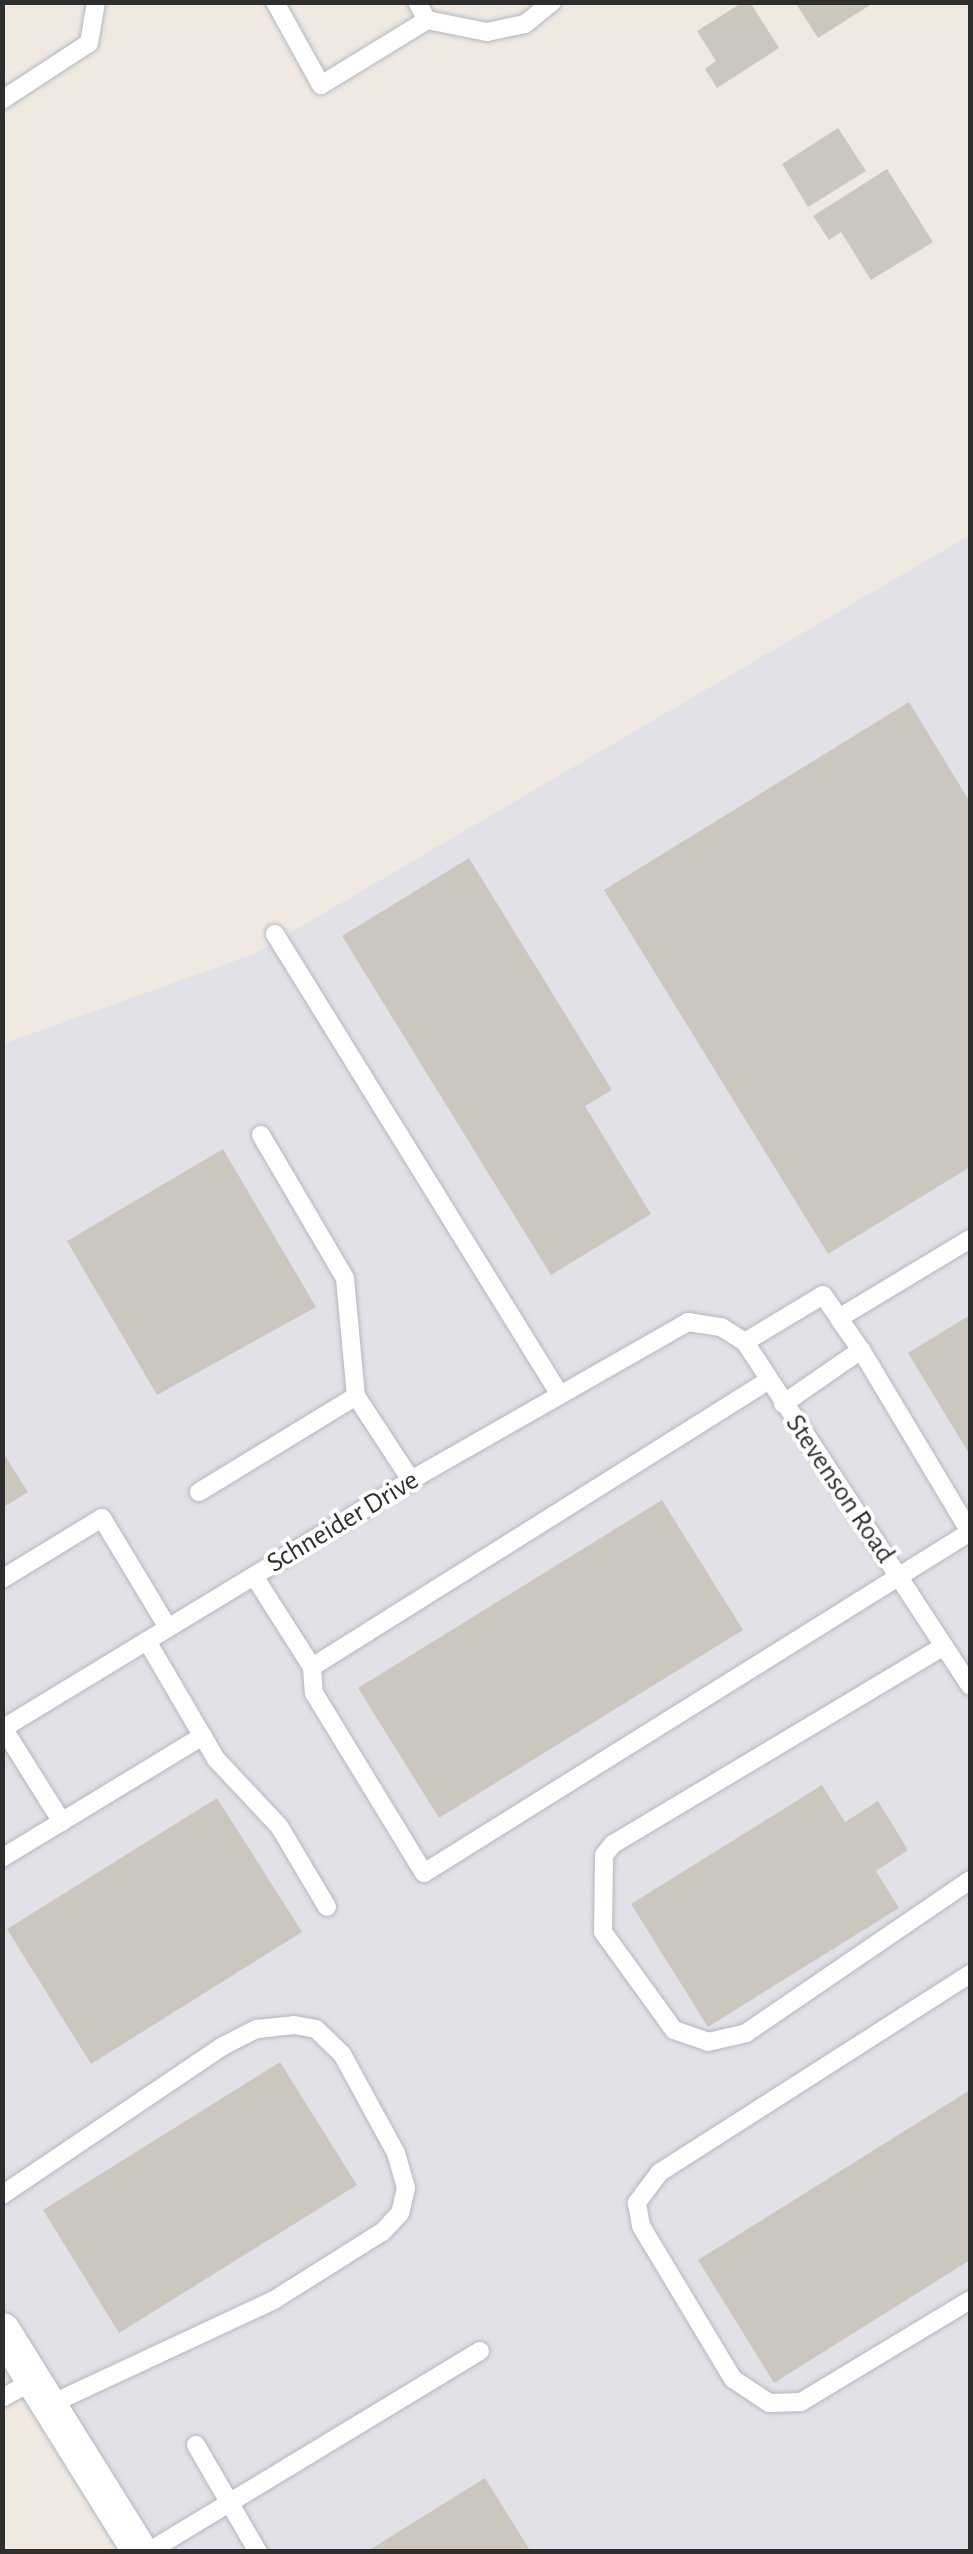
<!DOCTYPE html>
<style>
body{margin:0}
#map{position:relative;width:973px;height:2554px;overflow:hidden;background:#efe9e1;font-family:"Alegreya Sans",sans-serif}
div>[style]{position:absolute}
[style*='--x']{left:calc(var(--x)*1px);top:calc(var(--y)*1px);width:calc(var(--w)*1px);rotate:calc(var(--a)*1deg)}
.industrial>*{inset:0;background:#e3e1e8}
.building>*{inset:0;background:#cbc7bf}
.roads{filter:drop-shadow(0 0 2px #b4b7c1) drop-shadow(0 0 2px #b4b7c1)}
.lane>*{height:18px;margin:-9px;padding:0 9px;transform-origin:9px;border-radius:9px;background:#fff}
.street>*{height:35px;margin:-17.5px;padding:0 17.5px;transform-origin:17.5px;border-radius:17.5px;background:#fff}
span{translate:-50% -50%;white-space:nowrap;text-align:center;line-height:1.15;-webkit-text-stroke:8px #fff;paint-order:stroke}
.street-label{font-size:28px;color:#2e2e2e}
.frame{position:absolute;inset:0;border:5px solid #2e2e2e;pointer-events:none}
</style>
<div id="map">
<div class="industrial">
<i style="clip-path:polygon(970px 535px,970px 2551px,149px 2551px,3px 2315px,3px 1044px,254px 954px)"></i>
</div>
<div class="building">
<i style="clip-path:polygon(743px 2px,750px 2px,779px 48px,717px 88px,705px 69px,716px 61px,697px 31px)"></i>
<i style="clip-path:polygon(795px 2px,875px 2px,818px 38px)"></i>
<i style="clip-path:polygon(838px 128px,866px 171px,808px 207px,782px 164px)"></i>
<i style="clip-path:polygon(887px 169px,933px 242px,871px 280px,841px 232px,829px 240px,813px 216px)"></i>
<i style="clip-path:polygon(909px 702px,970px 802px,970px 1167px,828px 1254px,604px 890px)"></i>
<i style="clip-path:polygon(469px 858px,612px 1090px,585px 1106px,651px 1214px,551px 1275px,342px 936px)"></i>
<i style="clip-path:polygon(223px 1149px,316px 1307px,157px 1395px,67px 1241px)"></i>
<i style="clip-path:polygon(970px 1315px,970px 1455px,908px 1353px)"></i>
<i style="clip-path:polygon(2px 1451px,28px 1492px,2px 1508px)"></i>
<i style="clip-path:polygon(662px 1500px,743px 1630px,439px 1818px,358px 1688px)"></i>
<i style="clip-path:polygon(822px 1785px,845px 1822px,878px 1801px,908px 1850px,876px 1871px,899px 1908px,708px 2027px,631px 1904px)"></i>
<i style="clip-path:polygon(217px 1798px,302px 1932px,91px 2064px,7px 1929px)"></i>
<i style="clip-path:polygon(280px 2062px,357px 2185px,119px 2333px,43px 2210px)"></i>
<i style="clip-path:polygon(970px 2090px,970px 2260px,774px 2383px,698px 2260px)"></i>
<i style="clip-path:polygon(485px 2478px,531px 2552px,366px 2552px)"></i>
</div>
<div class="roads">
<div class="lane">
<i style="--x:275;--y:2;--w:95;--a:61"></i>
<i style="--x:321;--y:85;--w:124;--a:-31.5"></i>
<i style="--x:427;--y:20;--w:21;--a:-119"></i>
<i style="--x:427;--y:20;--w:61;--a:11.3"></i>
<i style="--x:487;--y:32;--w:39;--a:-12"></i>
<i style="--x:525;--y:24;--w:35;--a:-39"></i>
<i style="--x:2;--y:100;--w:104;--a:-33.2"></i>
<i style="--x:89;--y:43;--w:42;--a:-80.3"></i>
<i style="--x:275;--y:934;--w:542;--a:58.27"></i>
<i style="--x:261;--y:1135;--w:166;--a:59.6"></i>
<i style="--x:345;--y:1278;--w:119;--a:84.7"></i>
<i style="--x:356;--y:1396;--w:100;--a:56.8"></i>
<i style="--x:745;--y:1342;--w:91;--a:-31.1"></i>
<i style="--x:823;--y:1295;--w:28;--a:55"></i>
<i style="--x:839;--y:1318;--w:153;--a:-31.1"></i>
<i style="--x:783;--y:1404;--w:95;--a:-34.7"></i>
<i style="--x:861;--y:1350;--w:39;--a:-125"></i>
<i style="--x:199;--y:1492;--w:184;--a:-31.4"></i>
<i style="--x:254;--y:1576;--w:108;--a:57.5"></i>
<i style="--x:312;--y:1667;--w:540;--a:-32.13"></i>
<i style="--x:2;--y:1579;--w:117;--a:-31.4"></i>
<i style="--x:102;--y:1518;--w:128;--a:59"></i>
<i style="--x:147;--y:1641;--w:137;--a:59.7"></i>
<i style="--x:216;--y:1759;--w:92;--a:46.8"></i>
<i style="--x:279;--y:1826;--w:94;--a:59.3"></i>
<i style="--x:944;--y:1646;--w:386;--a:149.1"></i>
<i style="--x:613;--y:1844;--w:14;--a:129"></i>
<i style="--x:604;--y:1855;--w:77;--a:90.7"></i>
<i style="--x:603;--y:1932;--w:121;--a:54.1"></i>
<i style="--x:674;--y:2030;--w:36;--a:19"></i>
<i style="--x:708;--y:2042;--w:39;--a:-13"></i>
<i style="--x:746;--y:2033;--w:271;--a:-34.3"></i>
<i style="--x:312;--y:1667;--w:26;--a:86"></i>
<i style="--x:314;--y:1693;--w:211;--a:58.6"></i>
<i style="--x:424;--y:1873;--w:644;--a:-31.99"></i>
<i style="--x:970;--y:1532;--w:212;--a:-120.9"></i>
<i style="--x:3;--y:1728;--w:111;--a:57.9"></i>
<i style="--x:2;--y:1729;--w:479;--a:-31.3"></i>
<i style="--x:411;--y:1480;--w:319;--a:-29.7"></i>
<i style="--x:688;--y:1322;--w:33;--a:9"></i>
<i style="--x:721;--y:1327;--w:28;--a:32"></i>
<i style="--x:745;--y:1342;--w:411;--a:56.8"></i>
<i style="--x:2;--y:1858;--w:235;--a:-31.3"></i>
<i style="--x:970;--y:1974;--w:368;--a:147.4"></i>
<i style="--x:660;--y:2172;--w:39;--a:127"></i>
<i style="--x:637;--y:2203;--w:23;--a:80"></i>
<i style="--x:641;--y:2226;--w:179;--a:59"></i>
<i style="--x:733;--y:2379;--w:43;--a:33.7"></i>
<i style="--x:769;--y:2403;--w:32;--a:-2"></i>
<i style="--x:801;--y:2402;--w:197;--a:-31.1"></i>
<i style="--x:2;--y:2195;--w:267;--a:-34"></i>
<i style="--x:223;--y:2046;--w:38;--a:-27"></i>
<i style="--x:257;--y:2029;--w:37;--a:-6"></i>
<i style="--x:294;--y:2025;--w:22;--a:10"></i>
<i style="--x:316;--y:2029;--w:36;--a:44"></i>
<i style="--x:342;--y:2054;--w:113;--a:61.4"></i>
<i style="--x:396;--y:2153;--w:36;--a:74"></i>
<i style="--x:406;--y:2188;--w:26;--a:103"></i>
<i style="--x:400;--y:2213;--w:26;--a:133"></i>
<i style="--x:382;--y:2232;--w:128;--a:147.8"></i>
<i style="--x:274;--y:2300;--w:248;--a:155"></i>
<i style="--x:2;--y:2398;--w:37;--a:-29"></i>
<i style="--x:196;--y:2445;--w:124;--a:59.9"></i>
<i style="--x:148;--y:2552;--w:388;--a:-31.2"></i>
</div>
<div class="street">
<i style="--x:2;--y:2330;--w:261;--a:58.1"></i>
</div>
</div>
<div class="street-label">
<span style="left:840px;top:1489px;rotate:56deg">Stevenson Road</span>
<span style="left:343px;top:1522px;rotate:-31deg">Schneider Drive</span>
</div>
<div class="frame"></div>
</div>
